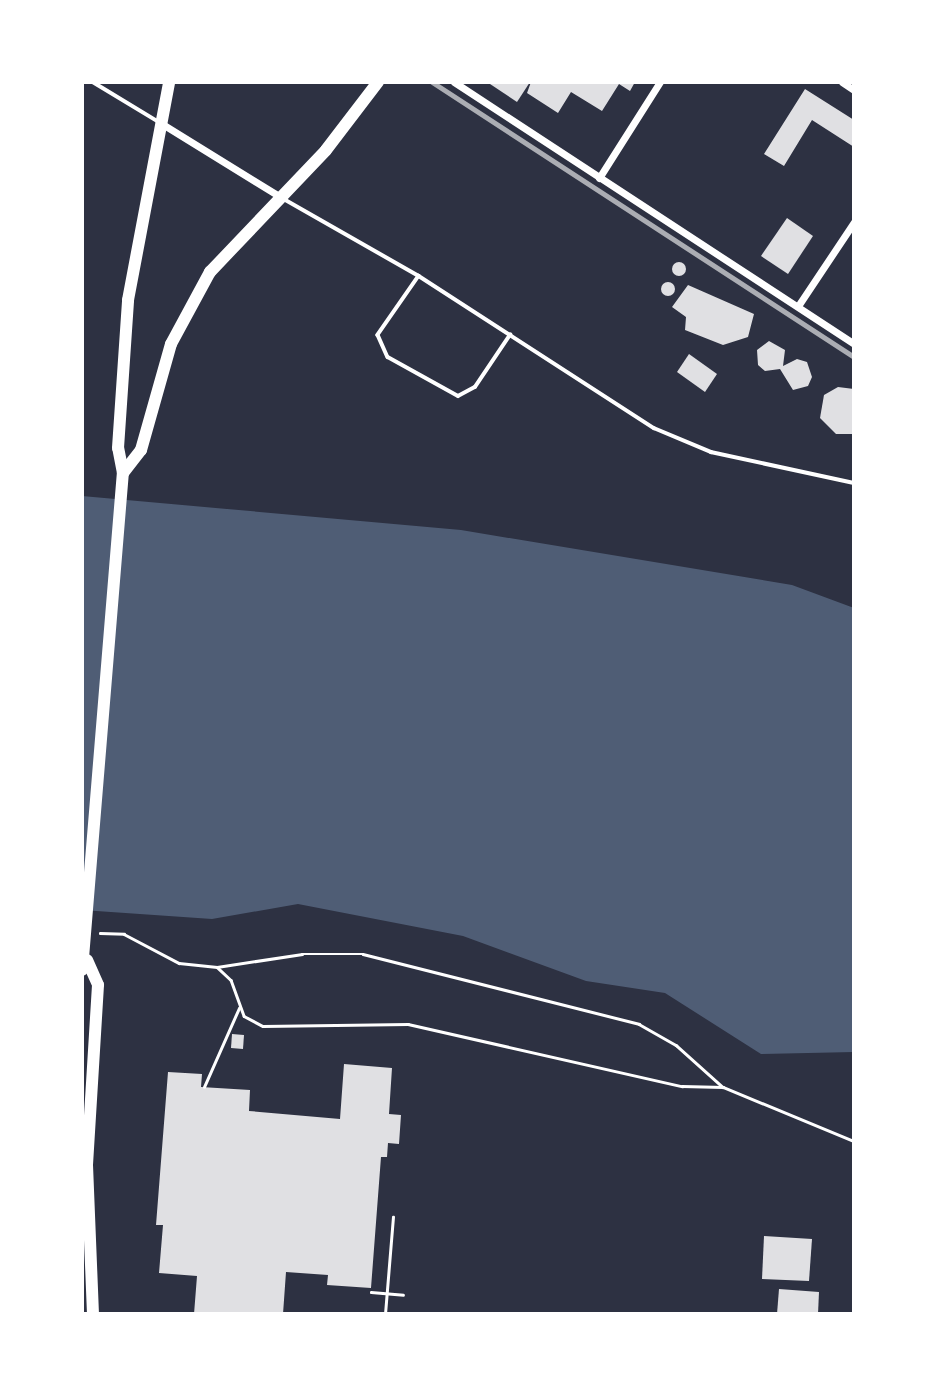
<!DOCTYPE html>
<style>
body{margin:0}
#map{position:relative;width:936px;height:1396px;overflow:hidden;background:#2d3142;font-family:Overpass,sans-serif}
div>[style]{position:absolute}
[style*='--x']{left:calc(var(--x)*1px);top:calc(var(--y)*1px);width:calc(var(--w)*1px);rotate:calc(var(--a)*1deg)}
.water>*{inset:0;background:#4f5d75}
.building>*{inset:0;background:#e0e0e3}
.round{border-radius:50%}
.path>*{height:2.5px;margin:-1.25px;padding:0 1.25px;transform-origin:1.25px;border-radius:1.25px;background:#fff}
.service>*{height:3.5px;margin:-1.75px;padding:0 1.75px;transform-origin:1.75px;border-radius:1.75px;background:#fff}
.minor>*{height:7px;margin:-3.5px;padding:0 3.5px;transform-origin:3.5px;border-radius:3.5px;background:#fff}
.trunk>*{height:12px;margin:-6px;padding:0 6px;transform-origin:6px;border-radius:6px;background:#fff}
.rail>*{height:5px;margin:-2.5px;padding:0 2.5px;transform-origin:2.5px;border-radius:2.5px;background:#abadb3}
span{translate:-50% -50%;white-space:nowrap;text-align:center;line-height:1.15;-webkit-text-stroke:7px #fff;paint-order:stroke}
.frame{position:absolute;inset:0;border:84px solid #fff;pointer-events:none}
</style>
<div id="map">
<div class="water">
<i style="clip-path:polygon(82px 496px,461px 530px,792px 585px,854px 608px,854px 1052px,761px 1054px,665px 993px,586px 981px,463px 936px,298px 904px,212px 919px,82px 910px)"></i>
</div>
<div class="building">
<i style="clip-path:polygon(487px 82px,530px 82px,517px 102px)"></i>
<i style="clip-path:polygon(531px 82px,635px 82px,630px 91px,619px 84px,602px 111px,571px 92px,558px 113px,527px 93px)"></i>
<i style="clip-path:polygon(805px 89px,854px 120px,854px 147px,812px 120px,784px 166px,764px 154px)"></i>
<i style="clip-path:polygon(787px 218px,813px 236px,788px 274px,761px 256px)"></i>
<i class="round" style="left:672px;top:262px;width:14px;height:14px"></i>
<i class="round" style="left:661px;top:282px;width:14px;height:14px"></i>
<i style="clip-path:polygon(688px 285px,754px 314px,748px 337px,723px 345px,685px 330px,686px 317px,672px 307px)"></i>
<i style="clip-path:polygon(769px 341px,785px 350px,783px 366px,797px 359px,807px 362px,812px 377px,808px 386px,793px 390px,780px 369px,765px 371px,758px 365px,757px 350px)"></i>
<i style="clip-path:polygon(689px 354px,717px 374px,705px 392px,677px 372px)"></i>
<i style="clip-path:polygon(838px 387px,854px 389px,852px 434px,836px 434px,820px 418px,824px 395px)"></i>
<i style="clip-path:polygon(232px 1034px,244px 1035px,243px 1049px,231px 1048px)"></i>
<i style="clip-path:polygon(344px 1064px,392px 1068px,389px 1114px,401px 1115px,399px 1144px,388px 1143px,387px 1157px,381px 1157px,371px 1288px,327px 1285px,328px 1275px,286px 1272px,283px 1314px,194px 1314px,197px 1276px,159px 1273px,163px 1225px,156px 1225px,168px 1072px,202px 1074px,201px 1087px,250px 1090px,249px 1111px,340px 1119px)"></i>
<i style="clip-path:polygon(764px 1236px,812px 1239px,809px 1281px,762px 1279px)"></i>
<i style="clip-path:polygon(779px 1289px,819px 1292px,818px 1314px,777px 1314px)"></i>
</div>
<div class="path">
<i style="--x:100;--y:933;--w:24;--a:2"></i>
<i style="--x:124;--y:934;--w:62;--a:27.8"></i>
<i style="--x:179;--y:963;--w:38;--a:6"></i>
<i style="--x:217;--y:967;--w:86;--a:-8.7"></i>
<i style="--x:302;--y:954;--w:61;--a:0"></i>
<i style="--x:363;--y:954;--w:285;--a:14.2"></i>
<i style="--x:639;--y:1024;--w:43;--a:29.6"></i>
<i style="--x:676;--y:1045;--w:63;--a:41.8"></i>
<i style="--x:217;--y:967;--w:19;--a:43"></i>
<i style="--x:231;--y:980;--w:38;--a:70"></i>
<i style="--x:244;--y:1016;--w:21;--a:28"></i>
<i style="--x:263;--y:1026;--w:145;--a:-0.8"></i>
<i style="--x:408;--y:1024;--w:281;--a:12.8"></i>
<i style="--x:682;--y:1086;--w:41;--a:1.4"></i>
<i style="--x:723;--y:1087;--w:142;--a:22.4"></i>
<i style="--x:204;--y:1087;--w:86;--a:-66.1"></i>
<i style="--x:371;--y:1292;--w:32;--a:5"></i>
<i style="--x:385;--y:1314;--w:97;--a:-85.3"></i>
</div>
<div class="service">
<i style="--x:93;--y:82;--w:77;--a:31.2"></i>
<i style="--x:284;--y:199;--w:155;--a:29.7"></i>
<i style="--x:419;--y:276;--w:280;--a:32.9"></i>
<i style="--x:654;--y:428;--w:62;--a:22.8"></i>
<i style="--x:711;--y:452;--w:146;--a:12.2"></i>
<i style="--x:419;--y:276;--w:72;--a:124.8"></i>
<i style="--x:378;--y:335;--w:24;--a:66"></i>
<i style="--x:388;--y:357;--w:80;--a:29.1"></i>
<i style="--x:458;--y:396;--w:19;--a:-28"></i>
<i style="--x:475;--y:387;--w:63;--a:-56.1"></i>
</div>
<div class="minor">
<i style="--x:454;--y:82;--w:478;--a:33.2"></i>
<i style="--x:842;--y:82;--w:14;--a:34"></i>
<i style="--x:159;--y:122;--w:141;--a:31.7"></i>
<i style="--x:599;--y:178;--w:114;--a:-57.6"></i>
<i style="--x:798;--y:306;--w:101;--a:-56.3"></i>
</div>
<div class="trunk">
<i style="--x:123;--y:473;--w:29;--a:-52"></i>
<i style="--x:141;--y:450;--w:110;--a:-74.2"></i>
<i style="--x:171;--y:344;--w:82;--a:-61.6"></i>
<i style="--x:210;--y:272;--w:168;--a:-46.4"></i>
<i style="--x:326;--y:150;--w:86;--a:-52.6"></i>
<i style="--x:87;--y:960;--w:27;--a:66"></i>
<i style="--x:98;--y:985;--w:180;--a:93.5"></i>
<i style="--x:87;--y:1165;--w:149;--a:87.7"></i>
<i style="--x:82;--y:970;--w:499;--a:-85.3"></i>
<i style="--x:123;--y:473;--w:25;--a:-101"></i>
<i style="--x:118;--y:448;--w:148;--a:-86.1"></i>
<i style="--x:128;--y:300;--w:222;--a:-79.3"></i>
</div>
<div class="rail">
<i style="--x:432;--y:82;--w:504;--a:33.09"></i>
</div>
<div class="frame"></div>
</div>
